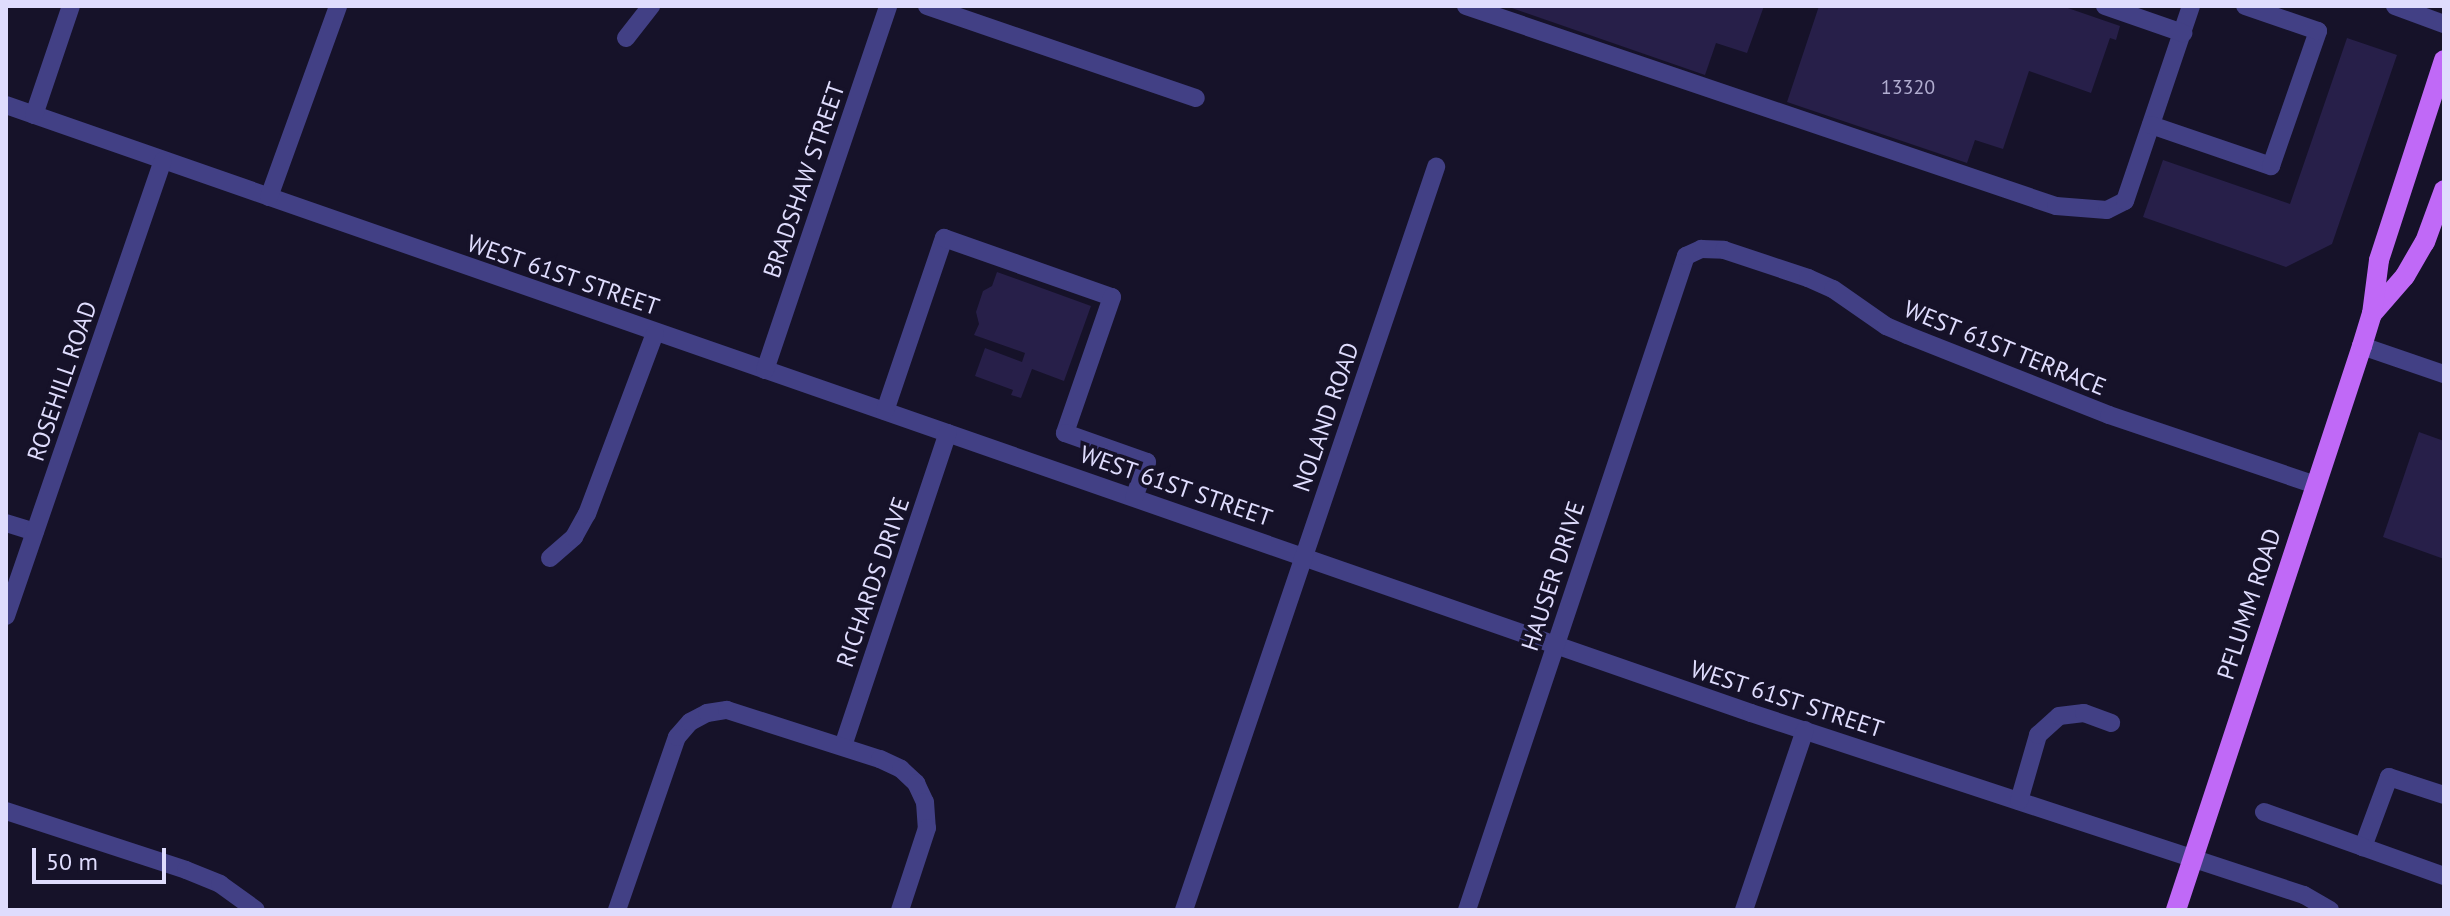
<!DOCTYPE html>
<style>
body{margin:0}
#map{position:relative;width:2450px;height:916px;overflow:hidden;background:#161229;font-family:"PT Sans",sans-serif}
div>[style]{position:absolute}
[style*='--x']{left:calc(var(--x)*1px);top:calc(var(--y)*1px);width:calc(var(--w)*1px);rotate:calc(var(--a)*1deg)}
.building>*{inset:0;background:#271f49}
.minor>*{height:18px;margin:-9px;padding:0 9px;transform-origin:9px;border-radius:9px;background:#424085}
.major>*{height:20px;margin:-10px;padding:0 10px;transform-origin:10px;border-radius:10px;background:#c069f7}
span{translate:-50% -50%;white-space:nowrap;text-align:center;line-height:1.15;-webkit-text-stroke:7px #161229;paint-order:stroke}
.number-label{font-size:20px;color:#b1add0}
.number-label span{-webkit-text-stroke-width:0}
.street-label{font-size:24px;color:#dfdcfd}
.frame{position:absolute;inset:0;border:8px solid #dfdcfd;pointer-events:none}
.scale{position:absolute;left:32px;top:848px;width:134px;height:36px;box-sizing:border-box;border:4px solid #dfdcfd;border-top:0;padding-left:10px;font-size:24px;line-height:28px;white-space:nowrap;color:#dfdcfd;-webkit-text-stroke:6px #161229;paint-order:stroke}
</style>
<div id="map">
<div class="building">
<i style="clip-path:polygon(1506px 6px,1764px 6px,1747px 53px,1716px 43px,1705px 75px)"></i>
<i style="clip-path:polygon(1819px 6px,2062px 6px,2120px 26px,2116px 40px,2110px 38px,2091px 93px,2029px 71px,2003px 149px,1975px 140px,1967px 163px,1787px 102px)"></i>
<i style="clip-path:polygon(2347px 38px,2397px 55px,2332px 244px,2286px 267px,2143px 217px,2163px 160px,2290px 204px)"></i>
<i style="clip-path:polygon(997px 272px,1091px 306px,1064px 381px,1032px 369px,1021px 398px,1011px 395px,1013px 390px,975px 376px,985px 348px,1022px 362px,1025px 353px,974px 335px,979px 324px,976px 312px,983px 291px,992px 286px)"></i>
<i style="clip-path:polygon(2419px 432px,2444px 441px,2444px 559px,2383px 537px)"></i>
</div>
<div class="minor">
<i style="--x:927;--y:6;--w:284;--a:18.9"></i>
<i style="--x:1466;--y:6;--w:623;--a:18.73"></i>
<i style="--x:2056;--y:206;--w:51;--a:4.5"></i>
<i style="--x:2107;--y:210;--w:20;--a:-27"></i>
<i style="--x:2125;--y:201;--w:206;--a:-71.3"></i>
<i style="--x:2105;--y:6;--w:83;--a:19.1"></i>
<i style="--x:2395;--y:6;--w:52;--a:20.2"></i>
<i style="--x:626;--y:38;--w:41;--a:-52"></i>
<i style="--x:6;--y:105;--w:1848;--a:19.21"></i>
<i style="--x:1751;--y:713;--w:582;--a:18.22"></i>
<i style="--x:2304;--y:895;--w:30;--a:30"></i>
<i style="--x:34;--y:115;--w:115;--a:-71.3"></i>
<i style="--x:2151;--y:125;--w:127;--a:18.9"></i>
<i style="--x:2271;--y:166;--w:143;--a:-70.8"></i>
<i style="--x:2318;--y:31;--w:77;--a:-161.1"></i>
<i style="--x:269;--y:197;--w:203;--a:-70.1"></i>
<i style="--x:2362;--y:346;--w:87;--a:18.9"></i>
<i style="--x:765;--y:370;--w:384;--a:-71.3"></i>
<i style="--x:885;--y:411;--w:183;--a:-71.2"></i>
<i style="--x:944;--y:238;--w:178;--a:19.4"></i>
<i style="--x:1112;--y:297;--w:144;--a:109.1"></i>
<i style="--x:1065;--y:433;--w:87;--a:19.5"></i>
<i style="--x:1147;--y:462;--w:37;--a:110"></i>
<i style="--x:6;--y:523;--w:30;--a:17"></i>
<i style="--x:550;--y:558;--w:32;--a:-41"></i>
<i style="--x:574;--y:537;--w:26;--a:-61"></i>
<i style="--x:587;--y:514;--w:193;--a:-69.4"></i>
<i style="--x:6;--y:616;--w:481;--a:-71"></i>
<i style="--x:843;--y:746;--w:330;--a:-71.5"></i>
<i style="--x:2444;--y:795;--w:58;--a:-161.9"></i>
<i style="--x:2389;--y:777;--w:75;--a:110.4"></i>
<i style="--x:2363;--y:847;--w:86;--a:19.7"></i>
<i style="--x:2019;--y:801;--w:69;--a:-73.9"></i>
<i style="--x:2038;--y:735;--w:28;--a:-42"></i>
<i style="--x:2059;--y:716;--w:25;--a:-7"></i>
<i style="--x:2084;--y:713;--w:29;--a:20"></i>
<i style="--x:6;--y:811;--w:189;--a:18.1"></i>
<i style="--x:186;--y:870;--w:37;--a:22"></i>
<i style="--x:220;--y:884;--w:44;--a:35.8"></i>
<i style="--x:2264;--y:812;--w:105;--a:19.5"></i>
<i style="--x:617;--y:910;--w:183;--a:-70.9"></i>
<i style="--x:677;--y:737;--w:20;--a:-49"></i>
<i style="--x:690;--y:722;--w:19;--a:-28"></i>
<i style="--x:707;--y:713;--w:20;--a:-9"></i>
<i style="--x:727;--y:710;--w:161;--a:17.8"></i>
<i style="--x:880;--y:759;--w:23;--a:25"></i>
<i style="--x:901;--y:769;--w:21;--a:43"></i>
<i style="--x:916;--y:783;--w:21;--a:65"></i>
<i style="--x:925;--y:802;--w:26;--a:86"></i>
<i style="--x:927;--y:828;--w:86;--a:108.2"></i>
<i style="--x:1184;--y:910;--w:785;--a:-71.26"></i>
<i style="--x:1467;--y:910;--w:690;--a:-71.49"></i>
<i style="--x:1686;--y:256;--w:17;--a:-25"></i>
<i style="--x:1701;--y:249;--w:23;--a:2"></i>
<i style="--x:1724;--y:250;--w:89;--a:18.4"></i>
<i style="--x:1808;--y:278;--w:27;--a:24"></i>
<i style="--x:1833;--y:289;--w:65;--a:34.9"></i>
<i style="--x:1886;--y:326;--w:23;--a:23"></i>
<i style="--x:1907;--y:335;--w:217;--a:21.6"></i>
<i style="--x:2109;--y:415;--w:219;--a:18.7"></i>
<i style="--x:1744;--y:910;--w:190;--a:-71.3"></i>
</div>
<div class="major">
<i style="--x:2372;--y:314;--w:50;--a:-49"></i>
<i style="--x:2405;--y:276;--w:39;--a:-60"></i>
<i style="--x:2425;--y:242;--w:55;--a:-69.9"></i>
<i style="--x:2176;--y:910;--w:594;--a:-71.75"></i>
<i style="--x:2362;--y:346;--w:34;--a:-73"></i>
<i style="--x:2372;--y:314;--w:54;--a:-82.6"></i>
<i style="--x:2379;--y:260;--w:210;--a:-72"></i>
</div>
<div class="number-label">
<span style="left:1908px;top:87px">13320</span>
</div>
<div class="street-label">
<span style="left:804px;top:180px;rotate:-71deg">BRADSHAW STREET</span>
<span style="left:563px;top:275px;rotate:19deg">WEST 61ST STREET</span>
<span style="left:2005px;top:348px;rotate:22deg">WEST 61ST TERRACE</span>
<span style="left:62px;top:381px;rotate:-71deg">ROSEHILL ROAD</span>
<span style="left:1326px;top:417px;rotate:-71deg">NOLAND ROAD</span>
<span style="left:1176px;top:486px;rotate:19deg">WEST 61ST STREET</span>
<span style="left:1553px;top:576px;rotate:-72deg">HAUSER DRIVE</span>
<span style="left:873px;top:582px;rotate:-71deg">RICHARDS DRIVE</span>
<span style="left:2249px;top:604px;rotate:-72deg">PFLUMM ROAD</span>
<span style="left:1787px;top:699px;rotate:18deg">WEST 61ST STREET</span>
</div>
<div class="frame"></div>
<div class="scale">50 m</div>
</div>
